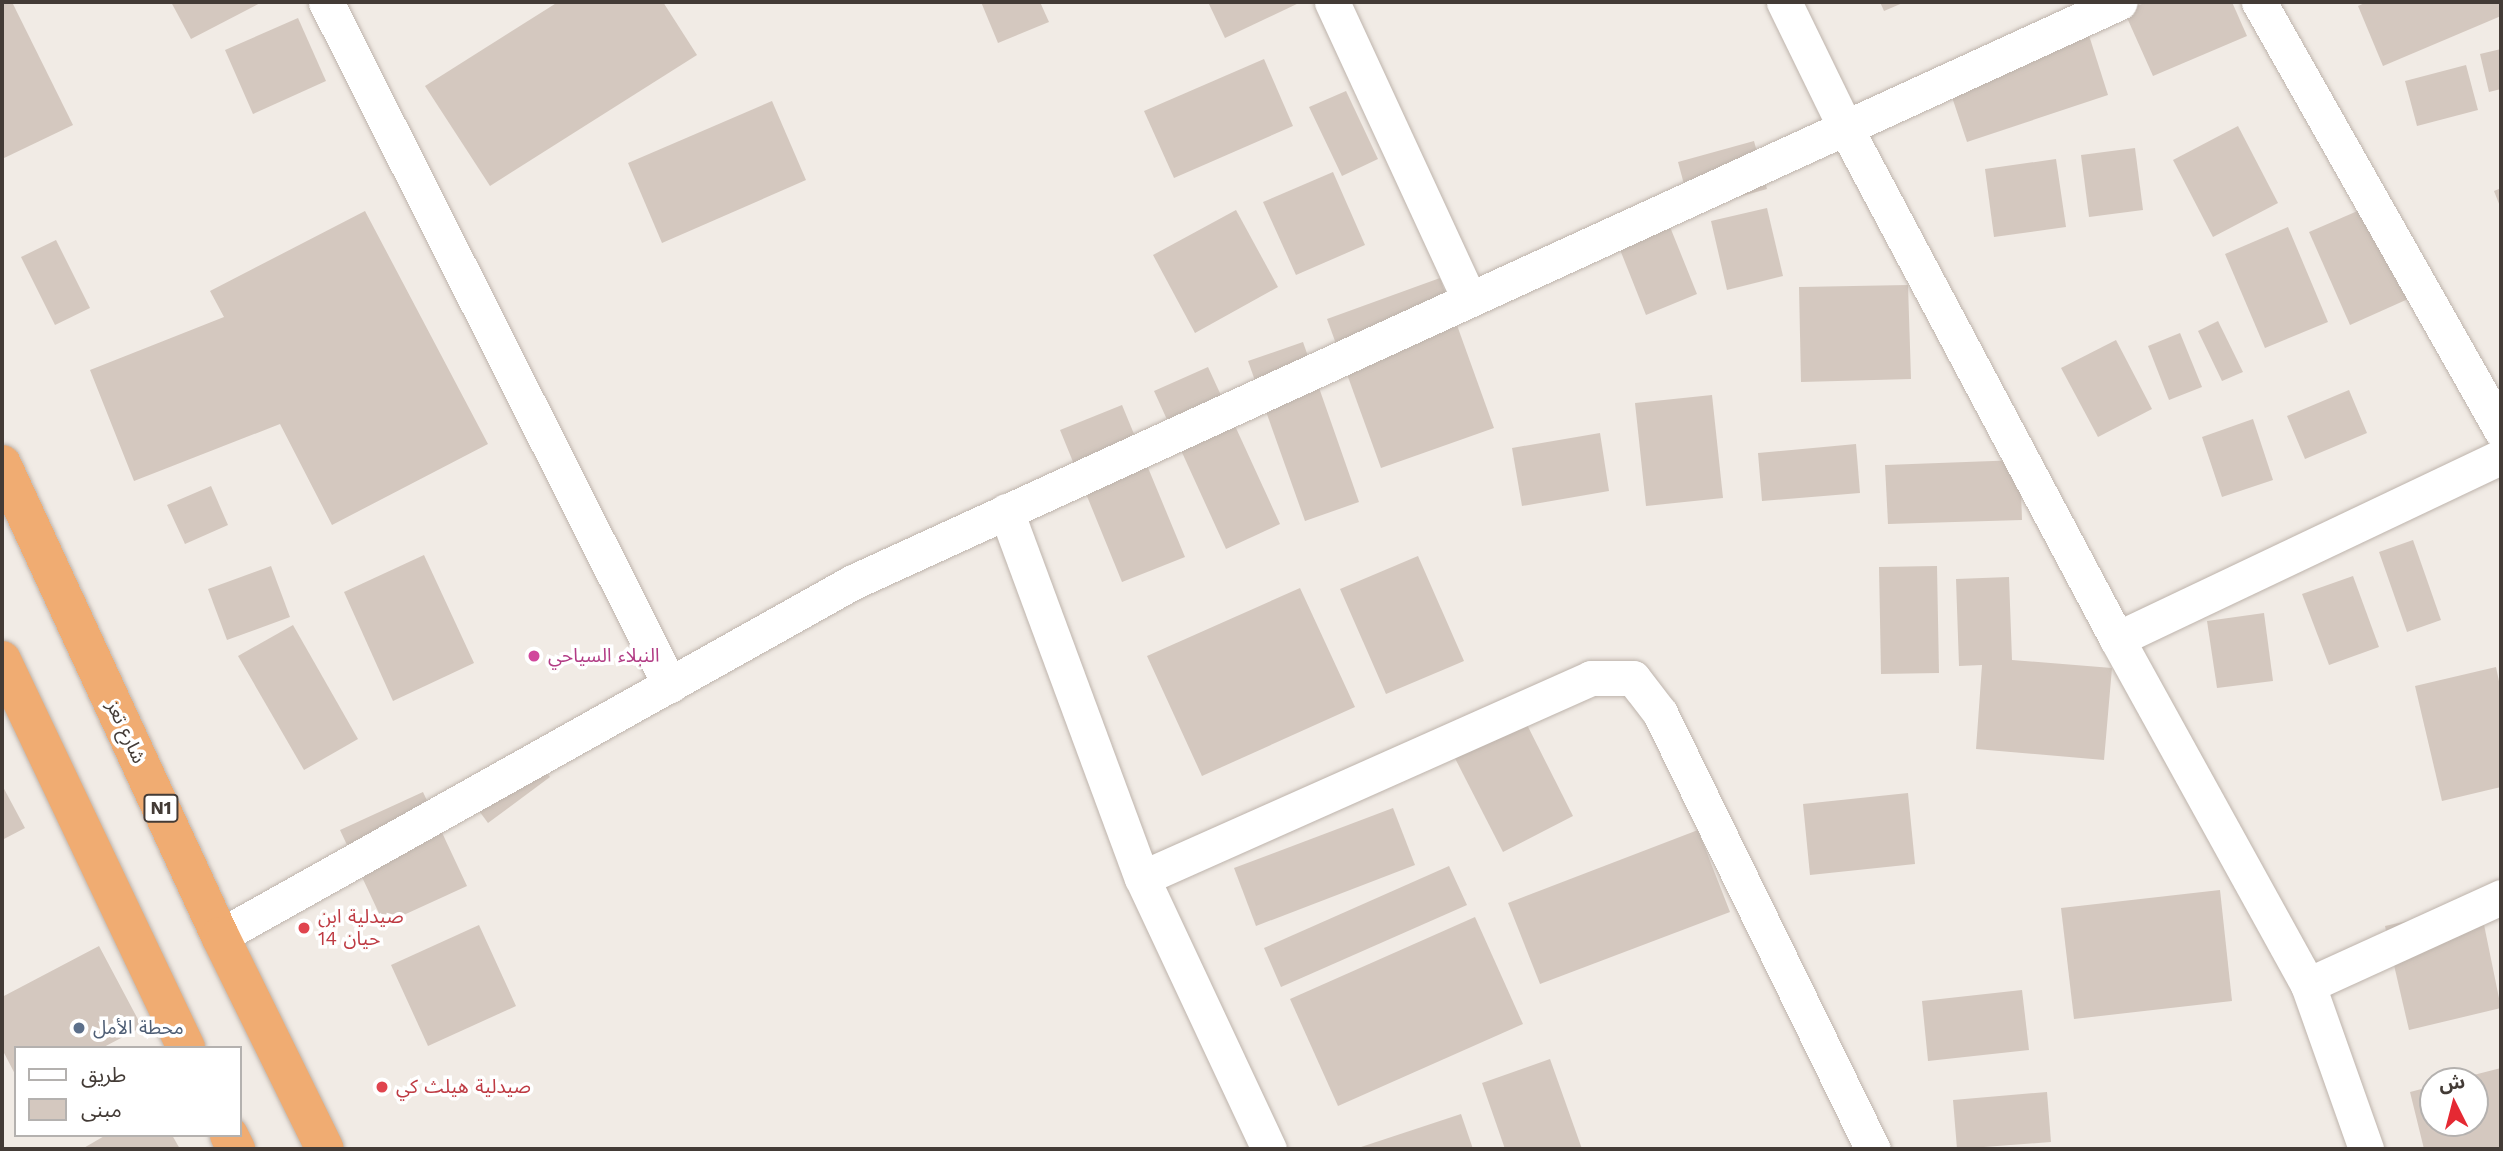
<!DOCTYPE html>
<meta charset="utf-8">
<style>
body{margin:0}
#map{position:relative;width:2503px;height:1151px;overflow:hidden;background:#f1ebe5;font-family:"Work Sans","Noto Sans Arabic",sans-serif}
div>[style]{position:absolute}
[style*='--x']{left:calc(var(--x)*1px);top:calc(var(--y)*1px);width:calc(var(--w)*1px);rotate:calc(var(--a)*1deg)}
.building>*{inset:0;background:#d4c8bf}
.roads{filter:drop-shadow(0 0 2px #beb4ac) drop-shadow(0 0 2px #beb4ac)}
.street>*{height:35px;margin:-17.5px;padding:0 17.5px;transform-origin:17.5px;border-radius:17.5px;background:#fff}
.highway>*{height:38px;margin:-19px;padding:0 19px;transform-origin:19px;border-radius:19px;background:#f0ac72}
.dots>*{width:19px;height:19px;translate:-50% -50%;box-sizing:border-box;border:4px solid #fff;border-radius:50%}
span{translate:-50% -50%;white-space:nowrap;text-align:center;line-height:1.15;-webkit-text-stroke:7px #fff;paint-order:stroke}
.shield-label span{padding:2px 5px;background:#fff;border:2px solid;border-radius:5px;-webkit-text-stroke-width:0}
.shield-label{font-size:18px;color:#433b36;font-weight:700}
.hotel-label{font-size:19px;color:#b23c85}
.left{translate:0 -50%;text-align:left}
.street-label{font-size:19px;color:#433b36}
.health-label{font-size:19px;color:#be3a42}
.service-label{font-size:19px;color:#4e5e75}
.frame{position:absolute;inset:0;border:4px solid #433b36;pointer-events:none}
.legend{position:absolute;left:14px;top:1046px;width:228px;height:91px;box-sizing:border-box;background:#fff;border:2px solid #b4b1af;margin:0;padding:9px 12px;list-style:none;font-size:21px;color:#433b36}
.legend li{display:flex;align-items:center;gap:14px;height:35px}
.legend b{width:35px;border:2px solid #b4b1af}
.north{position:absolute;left:2419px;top:1067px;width:70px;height:70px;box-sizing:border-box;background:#fff;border:2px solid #b4b1af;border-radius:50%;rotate:354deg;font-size:19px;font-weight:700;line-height:28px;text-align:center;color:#433b36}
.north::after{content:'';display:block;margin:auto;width:24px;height:32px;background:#e52933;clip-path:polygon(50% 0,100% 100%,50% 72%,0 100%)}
</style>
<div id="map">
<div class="building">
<i style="clip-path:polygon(2px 2px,12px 2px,73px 125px,2px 159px)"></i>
<i style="clip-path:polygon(171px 2px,262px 2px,191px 39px)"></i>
<i style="clip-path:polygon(558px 2px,663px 2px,697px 55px,490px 186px,425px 86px)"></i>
<i style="clip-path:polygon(981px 2px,1040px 2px,1049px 22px,998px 43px)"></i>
<i style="clip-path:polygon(1208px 2px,1301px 2px,1225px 38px)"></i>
<i style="clip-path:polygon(1880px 2px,1905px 2px,1884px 11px)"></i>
<i style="clip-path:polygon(2147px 2px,2232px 2px,2247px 36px,2153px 76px,2124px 11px)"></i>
<i style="clip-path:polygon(2367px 2px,2501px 2px,2501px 16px,2383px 66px,2358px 6px)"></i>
<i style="clip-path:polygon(298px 18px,326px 81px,253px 114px,225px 50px)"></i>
<i style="clip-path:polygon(2086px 26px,2108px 95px,1967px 142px,1944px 73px)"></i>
<i style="clip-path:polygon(2501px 49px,2501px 89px,2489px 92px,2480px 54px)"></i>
<i style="clip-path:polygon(1264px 59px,1293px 126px,1174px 178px,1144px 111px)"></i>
<i style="clip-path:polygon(2466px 65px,2478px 110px,2417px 126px,2405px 81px)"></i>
<i style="clip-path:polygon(1346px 91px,1378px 159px,1342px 176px,1309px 107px)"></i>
<i style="clip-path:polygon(772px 101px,806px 180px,662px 243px,628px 163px)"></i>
<i style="clip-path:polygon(2238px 126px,2278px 203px,2213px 237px,2173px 160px)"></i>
<i style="clip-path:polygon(1754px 141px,1767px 189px,1691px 210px,1678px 162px)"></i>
<i style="clip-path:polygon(2135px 148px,2143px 210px,2089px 217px,2081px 155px)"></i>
<i style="clip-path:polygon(2056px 159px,2066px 227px,1994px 237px,1985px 169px)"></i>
<i style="clip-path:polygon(1333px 172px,1365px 245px,1296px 275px,1263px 202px)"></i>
<i style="clip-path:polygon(2501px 188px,2501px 209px,2494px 191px)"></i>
<i style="clip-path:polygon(1660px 202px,1697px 294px,1646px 315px,1609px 222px)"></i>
<i style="clip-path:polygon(2376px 203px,2417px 295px,2350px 325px,2309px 232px)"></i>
<i style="clip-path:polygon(1767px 208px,1783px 276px,1727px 290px,1711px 221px)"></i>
<i style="clip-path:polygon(1236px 210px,1278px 287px,1195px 333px,1153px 255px)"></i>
<i style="clip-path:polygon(365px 211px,488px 444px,332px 525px,280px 424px,134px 481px,90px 370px,224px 317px,210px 291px)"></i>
<i style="clip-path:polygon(2288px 227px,2328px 322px,2265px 348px,2225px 254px)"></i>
<i style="clip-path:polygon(56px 240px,90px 308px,55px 325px,21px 257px)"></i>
<i style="clip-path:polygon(1440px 278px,1494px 428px,1381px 468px,1327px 319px)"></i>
<i style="clip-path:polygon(1908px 285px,1911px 379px,1801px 382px,1799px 287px)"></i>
<i style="clip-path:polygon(2218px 321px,2243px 372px,2222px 381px,2198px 331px)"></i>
<i style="clip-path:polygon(2180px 333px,2202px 387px,2169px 400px,2148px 346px)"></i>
<i style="clip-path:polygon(2116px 340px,2152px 409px,2098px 437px,2061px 368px)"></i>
<i style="clip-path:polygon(1303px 342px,1359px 502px,1305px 521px,1248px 361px)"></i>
<i style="clip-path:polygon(1208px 367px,1280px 524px,1226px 549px,1154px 391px)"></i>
<i style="clip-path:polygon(2349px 390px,2367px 433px,2305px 459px,2287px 416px)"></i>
<i style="clip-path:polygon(1712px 395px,1723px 498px,1646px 506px,1635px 403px)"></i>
<i style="clip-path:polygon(1122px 405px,1185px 557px,1122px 582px,1060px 430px)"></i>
<i style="clip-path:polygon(2253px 419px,2273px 480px,2222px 497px,2202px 437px)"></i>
<i style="clip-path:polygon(1600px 433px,1609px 491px,1522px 506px,1512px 448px)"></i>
<i style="clip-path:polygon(1856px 444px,1860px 493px,1762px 501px,1758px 453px)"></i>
<i style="clip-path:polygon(2020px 460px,2022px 520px,1888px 524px,1885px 465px)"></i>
<i style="clip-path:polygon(211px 486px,228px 525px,185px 544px,167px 505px)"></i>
<i style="clip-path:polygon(2413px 540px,2441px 620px,2407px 632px,2379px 552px)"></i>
<i style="clip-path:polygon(424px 555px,474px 663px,393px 701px,344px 592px)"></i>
<i style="clip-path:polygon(1418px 556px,1464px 661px,1386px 694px,1340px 589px)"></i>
<i style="clip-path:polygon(271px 566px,290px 617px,227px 640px,208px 589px)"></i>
<i style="clip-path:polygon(1937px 566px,1939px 673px,1881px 674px,1879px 567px)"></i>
<i style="clip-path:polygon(2353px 576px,2379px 647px,2329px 665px,2302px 594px)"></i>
<i style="clip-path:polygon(2009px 577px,2012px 660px,2112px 668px,2104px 760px,1976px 749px,1982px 665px,1959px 666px,1956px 579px)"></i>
<i style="clip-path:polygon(1300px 588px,1355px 707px,1202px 776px,1147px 656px)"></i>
<i style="clip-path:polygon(2264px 613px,2273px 681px,2217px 688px,2207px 621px)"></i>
<i style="clip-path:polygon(293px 625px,358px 739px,304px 770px,238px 656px)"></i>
<i style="clip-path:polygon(2496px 667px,2501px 691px,2501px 787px,2442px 801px,2415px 686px)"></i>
<i style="clip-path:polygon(1512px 695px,1573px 816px,1503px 852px,1441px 731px)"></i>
<i style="clip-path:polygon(530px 750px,550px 777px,488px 823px,468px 796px)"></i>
<i style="clip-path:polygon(2px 785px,25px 828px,2px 840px)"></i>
<i style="clip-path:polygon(423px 792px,467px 886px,384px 924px,340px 830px)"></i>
<i style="clip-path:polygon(1908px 793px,1915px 864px,1810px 875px,1803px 804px)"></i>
<i style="clip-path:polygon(1393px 808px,1415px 865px,1256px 926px,1234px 868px)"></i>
<i style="clip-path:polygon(1698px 830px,1730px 912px,1540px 984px,1508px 903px)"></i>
<i style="clip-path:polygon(1449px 866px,1467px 905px,1281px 987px,1264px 948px)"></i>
<i style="clip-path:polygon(2220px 890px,2232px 1001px,2074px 1019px,2061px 908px)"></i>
<i style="clip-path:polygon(2480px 905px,2501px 1008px,2409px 1030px,2385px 926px)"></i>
<i style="clip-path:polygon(1475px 917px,1523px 1024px,1338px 1106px,1290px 999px)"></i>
<i style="clip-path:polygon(479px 925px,516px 1006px,428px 1046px,391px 965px)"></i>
<i style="clip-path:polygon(99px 946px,142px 1027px,102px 1048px,16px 1048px,16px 1076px,2px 1049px,2px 997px)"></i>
<i style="clip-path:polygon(2022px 990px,2029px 1050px,1928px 1061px,1922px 1001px)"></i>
<i style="clip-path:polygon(1550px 1059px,1582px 1149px,1505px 1149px,1482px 1083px)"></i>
<i style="clip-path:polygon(2501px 1068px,2501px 1149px,2424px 1149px,2410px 1092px,2433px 1086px,2433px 1123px,2475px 1123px,2475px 1081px,2454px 1080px)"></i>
<i style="clip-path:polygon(2047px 1092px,2051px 1142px,1957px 1149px,1953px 1100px)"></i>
<i style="clip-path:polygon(1461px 1114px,1473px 1149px,1362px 1149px,1361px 1147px)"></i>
<i style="clip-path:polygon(106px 1135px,172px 1135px,180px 1149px,82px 1149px)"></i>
</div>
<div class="roads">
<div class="street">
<i style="--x:326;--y:2;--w:765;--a:63.27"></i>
<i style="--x:1332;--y:2;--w:327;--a:65.2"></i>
<i style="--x:1784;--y:2;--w:137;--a:64"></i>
<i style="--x:1844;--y:125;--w:582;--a:62.03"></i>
<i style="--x:2117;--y:639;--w:395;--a:61.1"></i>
<i style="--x:2308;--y:985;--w:174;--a:70.5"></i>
<i style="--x:2259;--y:2;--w:492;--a:60.5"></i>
<i style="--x:1006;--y:511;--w:391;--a:69.7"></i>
<i style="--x:1142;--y:878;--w:299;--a:64.9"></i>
<i style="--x:2117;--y:639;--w:425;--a:-25.4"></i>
<i style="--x:1142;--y:878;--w:492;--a:-24"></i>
<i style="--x:1591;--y:678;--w:42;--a:0"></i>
<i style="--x:1633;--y:678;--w:44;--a:52.4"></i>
<i style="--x:1660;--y:713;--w:485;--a:64"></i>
<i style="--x:220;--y:936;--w:725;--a:-29.22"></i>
<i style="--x:853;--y:582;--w:1393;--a:-24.6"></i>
<i style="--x:2308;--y:985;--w:212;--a:-24.5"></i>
</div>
<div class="highway">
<i style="--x:2;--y:464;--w:520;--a:65.21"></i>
<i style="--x:220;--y:936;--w:237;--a:63.8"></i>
<i style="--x:2;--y:660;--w:429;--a:64.6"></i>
<i style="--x:229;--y:1135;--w:16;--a:63"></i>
</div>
</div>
<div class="dots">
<i style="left:534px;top:656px;background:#d1479c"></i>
<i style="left:304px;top:928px;background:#e0444e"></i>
<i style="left:79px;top:1028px;background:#5c6f8a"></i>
<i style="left:382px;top:1087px;background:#e0444e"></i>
</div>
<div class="shield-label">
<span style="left:161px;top:808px">N1</span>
</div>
<div class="hotel-label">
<span class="left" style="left:548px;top:656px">النبلاء السياحي</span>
</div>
<div class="street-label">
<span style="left:126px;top:732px;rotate:65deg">شارع تعز</span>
</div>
<div class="health-label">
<span class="left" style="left:318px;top:928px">صيدلية ابن<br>حيان 14</span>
<span class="left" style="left:396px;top:1087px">صيدلية هيلث كي</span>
</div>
<div class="service-label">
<span class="left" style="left:93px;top:1028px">محطة الأمل</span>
</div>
<div class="frame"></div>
<ul class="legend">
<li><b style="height:9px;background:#fff"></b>طريق</li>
<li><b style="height:19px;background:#d4c8bf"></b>مبنى</li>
</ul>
<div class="north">ش</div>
</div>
